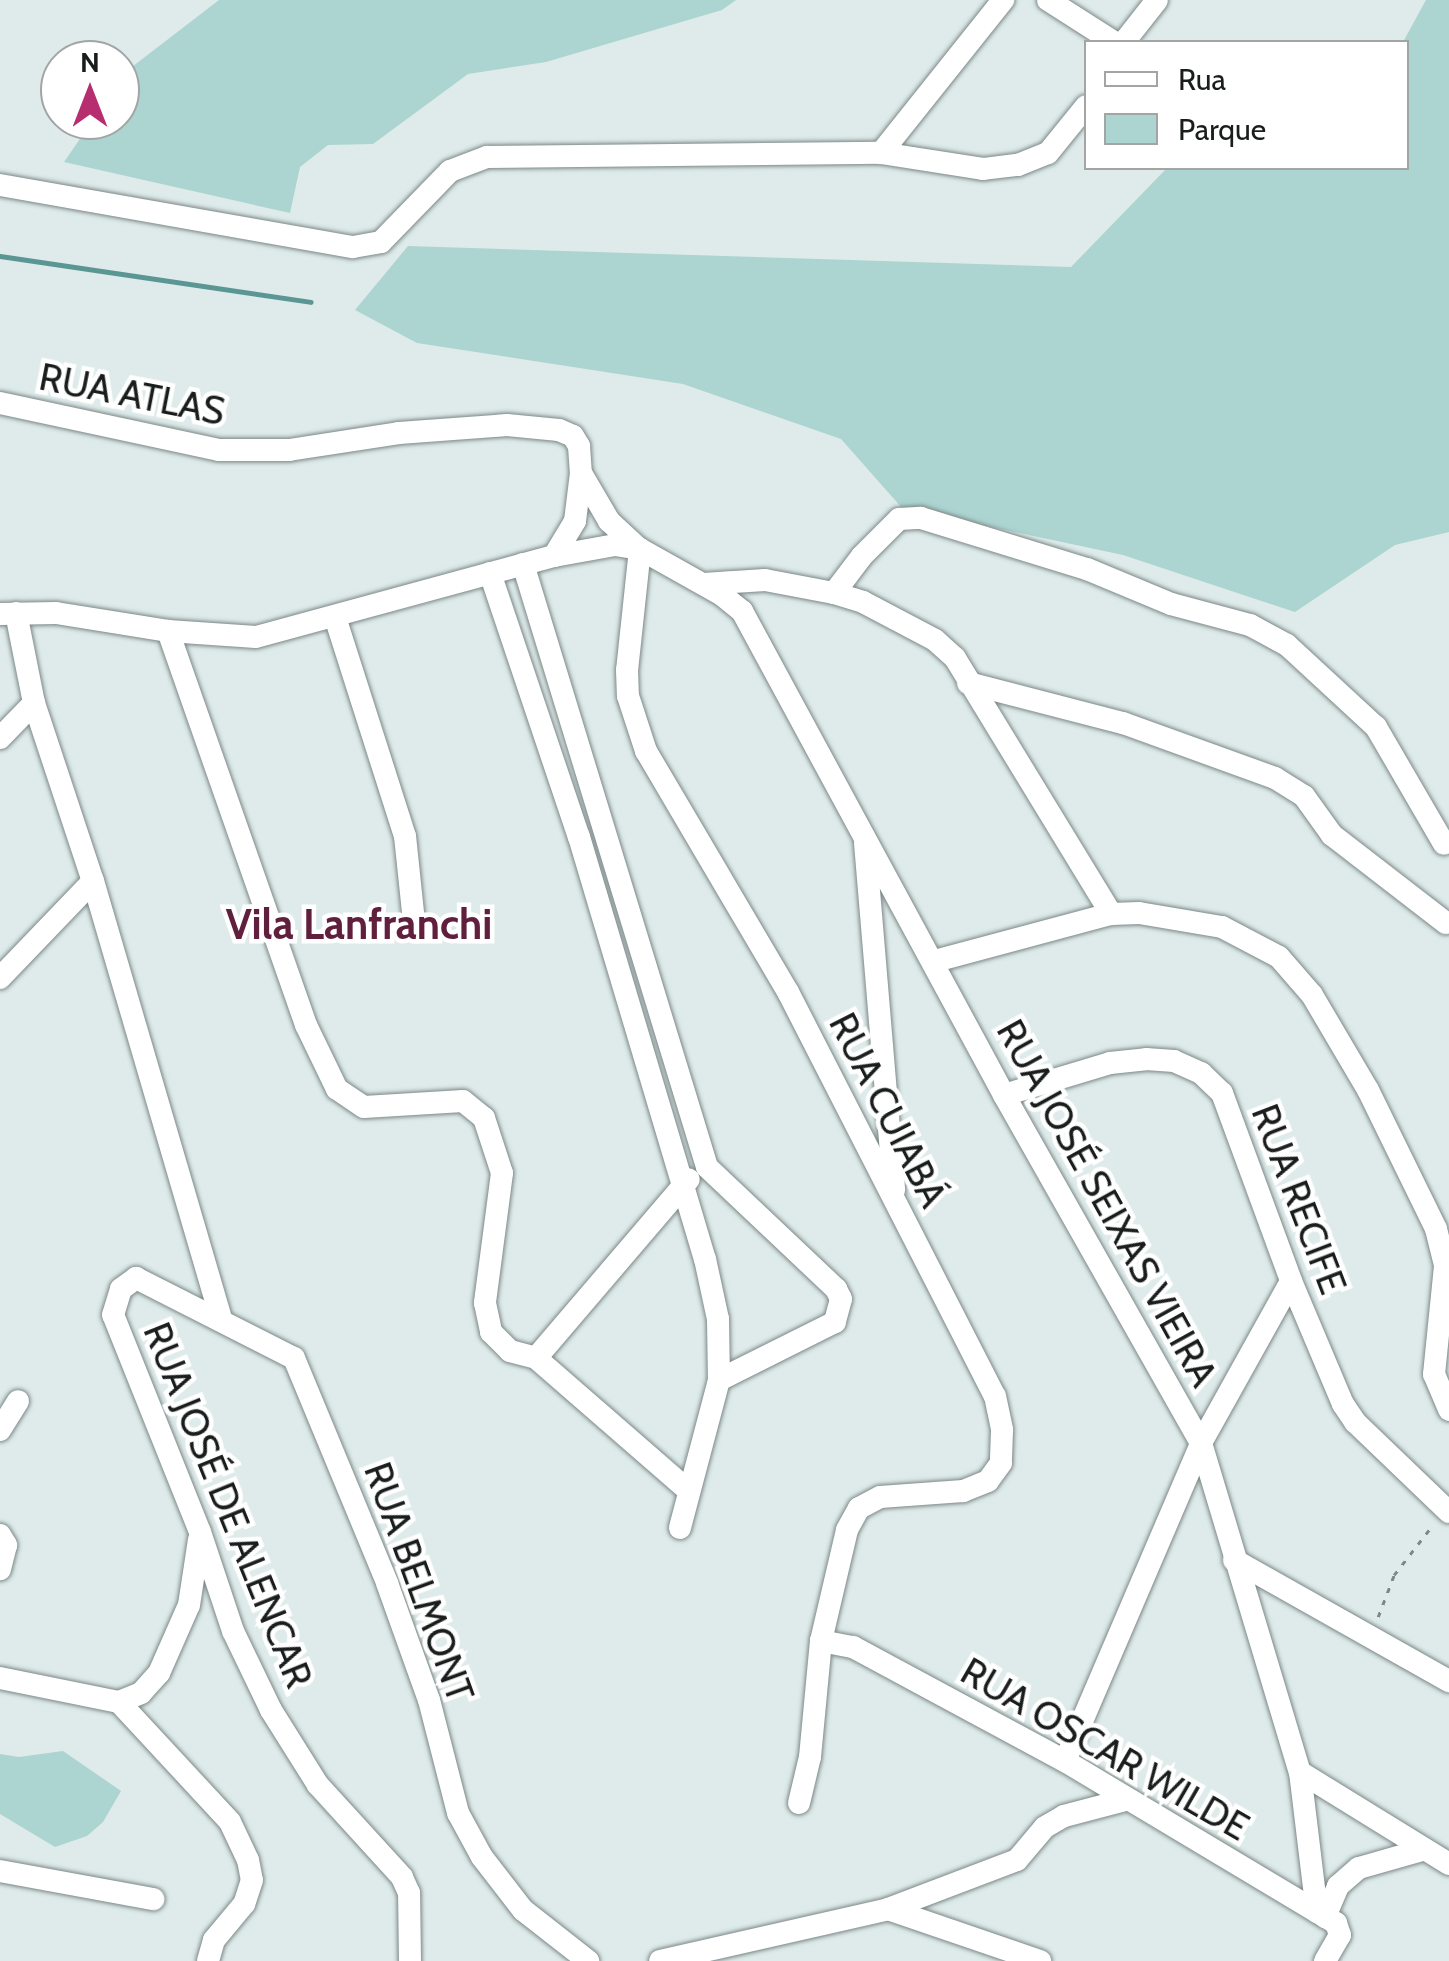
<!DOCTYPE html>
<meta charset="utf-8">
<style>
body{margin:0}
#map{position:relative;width:1449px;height:1961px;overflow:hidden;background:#deebea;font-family:Cabin,sans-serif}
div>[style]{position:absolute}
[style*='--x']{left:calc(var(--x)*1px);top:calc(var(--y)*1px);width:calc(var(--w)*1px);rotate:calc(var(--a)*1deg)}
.green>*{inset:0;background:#acd4d1}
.stream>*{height:5px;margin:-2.5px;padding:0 2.5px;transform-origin:2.5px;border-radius:2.5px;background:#5a9794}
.path>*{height:2.5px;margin-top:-1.25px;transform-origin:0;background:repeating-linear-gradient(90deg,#7e8786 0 5px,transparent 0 13px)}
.roads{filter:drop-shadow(0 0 2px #7c8887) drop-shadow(0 0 2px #7c8887)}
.minor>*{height:22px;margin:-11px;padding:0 11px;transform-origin:11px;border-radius:11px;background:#fff}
span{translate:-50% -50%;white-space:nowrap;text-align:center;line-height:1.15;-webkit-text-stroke:9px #fff;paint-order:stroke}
.street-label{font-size:38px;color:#191e1d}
.quarter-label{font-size:42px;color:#601f3c;font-weight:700}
.legend{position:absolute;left:1084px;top:40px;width:325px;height:130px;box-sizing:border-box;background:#fff;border:2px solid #a3a5a5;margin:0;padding:12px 18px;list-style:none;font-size:30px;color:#191e1d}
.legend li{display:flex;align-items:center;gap:20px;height:50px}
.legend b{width:50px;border:2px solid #a3a5a5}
.north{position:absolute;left:40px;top:40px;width:100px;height:100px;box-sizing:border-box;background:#fff;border:2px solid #a3a5a5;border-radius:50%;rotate:0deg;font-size:28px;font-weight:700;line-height:40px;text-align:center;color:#191e1d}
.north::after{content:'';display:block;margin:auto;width:35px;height:45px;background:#b62e6f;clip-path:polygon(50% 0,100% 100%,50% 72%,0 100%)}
</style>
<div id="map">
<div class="green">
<i style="clip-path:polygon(219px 0,736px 0,722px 10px,546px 62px,468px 74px,373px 144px,328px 145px,300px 167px,290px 213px,64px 162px,93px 120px,120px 120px,120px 81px,128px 70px)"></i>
<i style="clip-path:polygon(1426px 0,1449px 0,1449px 532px,1395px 545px,1295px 612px,1123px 555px,902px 508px,841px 439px,683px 384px,417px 343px,355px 310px,408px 246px,1071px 267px,1167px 168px,1406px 168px,1406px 42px,1403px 42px)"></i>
<i style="clip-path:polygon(63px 1751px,121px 1791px,103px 1822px,87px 1836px,55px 1847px,0 1814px,0 1754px,19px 1757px)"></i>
</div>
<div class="stream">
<i style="--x:0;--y:256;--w:314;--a:8.4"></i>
</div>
<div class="path">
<i style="--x:1378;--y:1617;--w:45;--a:-69.1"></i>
<i style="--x:1394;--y:1575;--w:62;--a:-52.2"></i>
</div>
<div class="roads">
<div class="minor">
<i style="--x:1048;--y:0;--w:78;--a:32.5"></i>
<i style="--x:1124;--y:42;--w:53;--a:-51.8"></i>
<i style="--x:881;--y:153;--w:196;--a:-51.4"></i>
<i style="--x:0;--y:185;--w:358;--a:10"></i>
<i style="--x:353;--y:247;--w:28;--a:-10"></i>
<i style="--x:381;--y:242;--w:99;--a:-45.8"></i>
<i style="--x:450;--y:171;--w:40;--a:-21"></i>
<i style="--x:487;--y:157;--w:394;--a:-0.6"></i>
<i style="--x:881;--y:153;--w:103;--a:8.9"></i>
<i style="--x:983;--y:169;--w:35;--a:-7"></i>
<i style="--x:1018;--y:165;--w:32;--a:-22"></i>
<i style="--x:1048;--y:153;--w:60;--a:-51"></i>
<i style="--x:0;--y:403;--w:224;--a:12.1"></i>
<i style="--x:219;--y:450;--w:70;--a:0"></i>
<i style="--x:289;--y:450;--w:111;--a:-8.8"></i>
<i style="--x:399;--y:433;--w:108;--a:-4.2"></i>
<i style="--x:507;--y:425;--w:52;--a:5.5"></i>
<i style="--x:559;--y:430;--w:15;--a:23"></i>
<i style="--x:573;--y:436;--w:12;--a:59"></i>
<i style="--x:579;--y:446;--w:27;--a:86"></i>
<i style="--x:581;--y:473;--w:56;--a:59.7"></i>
<i style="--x:609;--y:521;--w:38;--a:43"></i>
<i style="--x:640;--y:549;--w:122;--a:96.1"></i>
<i style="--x:627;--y:670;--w:26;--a:88"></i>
<i style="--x:628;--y:696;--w:58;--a:71.9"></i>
<i style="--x:646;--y:751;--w:280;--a:59.5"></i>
<i style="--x:788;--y:992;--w:454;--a:62.9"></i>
<i style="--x:995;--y:1396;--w:35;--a:78"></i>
<i style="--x:1002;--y:1430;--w:33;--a:92"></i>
<i style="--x:1001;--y:1463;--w:22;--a:126"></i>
<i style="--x:988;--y:1481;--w:27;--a:158"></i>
<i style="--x:963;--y:1491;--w:83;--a:175.9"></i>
<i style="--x:880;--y:1497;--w:24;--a:152"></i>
<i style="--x:859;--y:1508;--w:25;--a:119"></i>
<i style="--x:847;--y:1530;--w:114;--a:103.2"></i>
<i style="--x:821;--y:1641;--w:33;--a:11"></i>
<i style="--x:853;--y:1647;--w:241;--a:28.3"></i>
<i style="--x:1065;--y:1761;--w:316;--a:30.9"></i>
<i style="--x:1336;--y:1923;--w:13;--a:72"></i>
<i style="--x:1340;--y:1935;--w:30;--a:120"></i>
<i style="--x:554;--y:556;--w:41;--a:-59"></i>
<i style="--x:575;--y:521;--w:48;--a:-82.9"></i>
<i style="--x:523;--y:564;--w:630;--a:73.03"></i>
<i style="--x:707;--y:1167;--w:178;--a:43.4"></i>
<i style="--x:836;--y:1289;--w:11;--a:63"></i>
<i style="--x:841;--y:1299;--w:24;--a:105"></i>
<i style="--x:835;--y:1322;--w:130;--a:153.4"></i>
<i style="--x:490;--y:573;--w:279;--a:71.4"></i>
<i style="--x:579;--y:837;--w:440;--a:73.4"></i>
<i style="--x:705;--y:1259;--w:61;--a:77.8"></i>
<i style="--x:718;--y:1319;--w:61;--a:89.1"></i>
<i style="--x:719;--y:1380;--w:153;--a:104.8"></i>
<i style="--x:704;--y:584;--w:61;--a:-3.8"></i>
<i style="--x:765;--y:580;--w:70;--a:10.7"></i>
<i style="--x:834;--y:593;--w:30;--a:17"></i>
<i style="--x:863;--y:602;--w:81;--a:27.8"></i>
<i style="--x:935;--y:640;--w:27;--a:42"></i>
<i style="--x:955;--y:658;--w:300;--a:58.6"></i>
<i style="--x:834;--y:593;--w:46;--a:-52.9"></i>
<i style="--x:862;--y:556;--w:52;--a:-45"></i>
<i style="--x:899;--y:519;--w:22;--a:-3"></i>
<i style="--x:921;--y:518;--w:174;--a:17.1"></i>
<i style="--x:1087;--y:569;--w:91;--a:22.6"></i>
<i style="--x:1171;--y:604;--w:82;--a:14.9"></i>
<i style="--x:1250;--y:625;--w:42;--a:28.4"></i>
<i style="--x:1287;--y:645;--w:121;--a:42.7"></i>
<i style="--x:1376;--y:727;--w:135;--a:59.8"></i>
<i style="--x:16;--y:613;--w:92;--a:78.7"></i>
<i style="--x:34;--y:703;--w:188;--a:71.7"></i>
<i style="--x:93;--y:881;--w:457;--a:73.7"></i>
<i style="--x:0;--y:614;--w:56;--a:-1"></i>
<i style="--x:56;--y:613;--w:113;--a:9.1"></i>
<i style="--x:168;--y:631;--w:88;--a:3.9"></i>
<i style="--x:256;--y:637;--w:309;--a:-15.2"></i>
<i style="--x:554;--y:556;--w:62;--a:-10.2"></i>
<i style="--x:615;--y:545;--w:25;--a:9"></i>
<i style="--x:640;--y:549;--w:94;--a:29.3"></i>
<i style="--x:722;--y:595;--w:26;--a:39"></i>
<i style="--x:742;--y:611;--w:550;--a:61.57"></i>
<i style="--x:1004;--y:1095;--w:400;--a:60.5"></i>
<i style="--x:1201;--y:1443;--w:344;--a:73.3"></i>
<i style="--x:1300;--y:1772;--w:141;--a:83.1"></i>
<i style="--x:335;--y:617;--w:230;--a:72.3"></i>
<i style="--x:405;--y:836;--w:85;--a:84"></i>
<i style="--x:168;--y:631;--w:417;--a:70.7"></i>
<i style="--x:306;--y:1025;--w:71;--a:64.2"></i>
<i style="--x:337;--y:1089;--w:32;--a:34"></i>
<i style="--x:364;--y:1107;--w:99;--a:-3.5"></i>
<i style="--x:463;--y:1101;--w:27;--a:39"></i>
<i style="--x:484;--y:1118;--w:58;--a:71.9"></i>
<i style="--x:502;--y:1173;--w:131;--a:97.5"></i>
<i style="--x:485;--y:1303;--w:30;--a:78"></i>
<i style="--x:491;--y:1332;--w:27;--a:45"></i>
<i style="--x:510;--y:1351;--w:27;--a:15"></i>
<i style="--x:536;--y:1358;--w:203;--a:41"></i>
<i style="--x:968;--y:683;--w:160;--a:14.5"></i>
<i style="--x:1123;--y:723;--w:162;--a:19.9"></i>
<i style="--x:1275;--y:778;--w:34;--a:32"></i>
<i style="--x:1304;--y:796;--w:48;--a:54.3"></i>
<i style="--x:1332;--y:835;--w:144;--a:37.7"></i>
<i style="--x:0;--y:738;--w:49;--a:-45.8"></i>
<i style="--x:865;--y:843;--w:348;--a:85.2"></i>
<i style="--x:935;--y:961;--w:182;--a:-15"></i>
<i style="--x:1111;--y:914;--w:28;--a:-2"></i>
<i style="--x:1139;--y:913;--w:84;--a:9.6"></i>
<i style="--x:1222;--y:927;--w:64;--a:27.8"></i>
<i style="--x:1279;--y:957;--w:50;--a:49"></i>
<i style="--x:1312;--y:995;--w:110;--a:59.5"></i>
<i style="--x:1368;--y:1090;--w:155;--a:63.9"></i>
<i style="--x:1436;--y:1229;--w:38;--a:76"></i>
<i style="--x:1445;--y:1266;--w:109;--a:95.8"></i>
<i style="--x:1434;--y:1374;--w:39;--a:67"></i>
<i style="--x:0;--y:978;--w:134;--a:-46.2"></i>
<i style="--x:1004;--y:1095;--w:111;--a:-16.8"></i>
<i style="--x:1110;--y:1063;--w:36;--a:-6"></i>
<i style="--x:1146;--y:1059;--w:28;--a:4"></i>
<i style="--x:1174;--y:1061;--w:30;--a:24"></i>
<i style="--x:1201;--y:1073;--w:29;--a:44"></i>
<i style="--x:1222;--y:1093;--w:200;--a:69.8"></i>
<i style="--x:1291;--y:1281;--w:134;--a:67.1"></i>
<i style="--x:1343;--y:1404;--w:22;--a:56"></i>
<i style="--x:1355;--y:1422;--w:130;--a:43.8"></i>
<i style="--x:536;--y:1358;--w:235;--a:-49.5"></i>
<i style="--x:0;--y:1430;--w:34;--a:-58"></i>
<i style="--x:0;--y:1535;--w:12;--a:59"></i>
<i style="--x:6;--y:1545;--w:25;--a:104"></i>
<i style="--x:1234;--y:1560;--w:247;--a:29.4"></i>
<i style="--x:0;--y:1678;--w:121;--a:11.4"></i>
<i style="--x:119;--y:1702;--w:24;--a:-22"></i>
<i style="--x:141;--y:1693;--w:27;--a:-48"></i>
<i style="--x:159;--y:1673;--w:74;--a:-66.2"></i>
<i style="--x:189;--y:1605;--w:66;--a:-81.3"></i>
<i style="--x:119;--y:1702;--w:163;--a:47.2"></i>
<i style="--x:230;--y:1822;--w:42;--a:64.7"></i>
<i style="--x:248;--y:1860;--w:20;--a:79"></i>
<i style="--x:252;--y:1880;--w:25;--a:108"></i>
<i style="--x:244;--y:1904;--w:47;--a:129.8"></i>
<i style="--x:214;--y:1940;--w:22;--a:106"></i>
<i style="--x:1065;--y:1761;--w:346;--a:-66.8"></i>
<i style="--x:1201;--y:1443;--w:185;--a:-60.9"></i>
<i style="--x:1300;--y:1772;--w:175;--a:31.7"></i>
<i style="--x:799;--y:1803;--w:47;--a:-76.6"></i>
<i style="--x:810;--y:1757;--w:117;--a:-84.6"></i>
<i style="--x:0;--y:1871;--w:156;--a:10.4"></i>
<i style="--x:888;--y:1909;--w:161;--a:18.9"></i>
<i style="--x:1325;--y:1917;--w:34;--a:-67"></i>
<i style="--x:1338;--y:1886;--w:28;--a:-41"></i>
<i style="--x:1359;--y:1868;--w:66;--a:-15.9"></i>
<i style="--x:410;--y:1961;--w:68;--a:-90.8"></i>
<i style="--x:409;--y:1893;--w:17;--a:-114"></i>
<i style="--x:402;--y:1877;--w:125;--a:-132.4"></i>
<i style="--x:318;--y:1785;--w:89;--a:-122.1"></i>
<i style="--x:271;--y:1710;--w:88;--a:-115.7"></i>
<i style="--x:233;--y:1631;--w:104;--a:-108.4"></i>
<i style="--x:200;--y:1532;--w:234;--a:-111.8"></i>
<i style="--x:113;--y:1315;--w:27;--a:-73"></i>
<i style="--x:121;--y:1289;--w:19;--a:-36"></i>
<i style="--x:136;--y:1278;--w:177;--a:26.9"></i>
<i style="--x:294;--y:1358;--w:243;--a:67.5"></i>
<i style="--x:387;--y:1583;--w:124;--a:70.3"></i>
<i style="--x:429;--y:1700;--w:117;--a:75.6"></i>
<i style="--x:458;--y:1813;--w:50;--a:61.4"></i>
<i style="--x:482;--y:1857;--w:67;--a:52.3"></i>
<i style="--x:523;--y:1910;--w:83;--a:38.1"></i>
<i style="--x:660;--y:1961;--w:234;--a:-12.8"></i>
<i style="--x:888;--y:1909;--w:138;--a:-20.8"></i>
<i style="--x:1017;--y:1860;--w:43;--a:-49.7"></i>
<i style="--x:1045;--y:1827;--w:22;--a:-30"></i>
<i style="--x:1064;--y:1816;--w:63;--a:-14.7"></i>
</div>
</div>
<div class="street-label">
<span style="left:132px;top:394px;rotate:11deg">RUA ATLAS</span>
<span style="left:888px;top:1110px;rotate:63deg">RUA CUIABÁ</span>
<span style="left:1299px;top:1199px;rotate:69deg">RUA RECIFE</span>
<span style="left:1107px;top:1203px;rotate:61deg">RUA JOSÉ SEIXAS VIEIRA</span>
<span style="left:228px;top:1505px;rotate:68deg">RUA JOSÉ DE ALENCAR</span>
<span style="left:419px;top:1582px;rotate:70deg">RUA BELMONT</span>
<span style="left:1105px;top:1749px;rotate:30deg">RUA OSCAR WILDE</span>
</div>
<div class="quarter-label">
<span style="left:359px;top:924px">Vila Lanfranchi</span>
</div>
<ul class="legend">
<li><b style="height:12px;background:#fff"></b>Rua</li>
<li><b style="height:28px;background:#acd4d1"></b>Parque</li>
</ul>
<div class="north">N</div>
</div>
